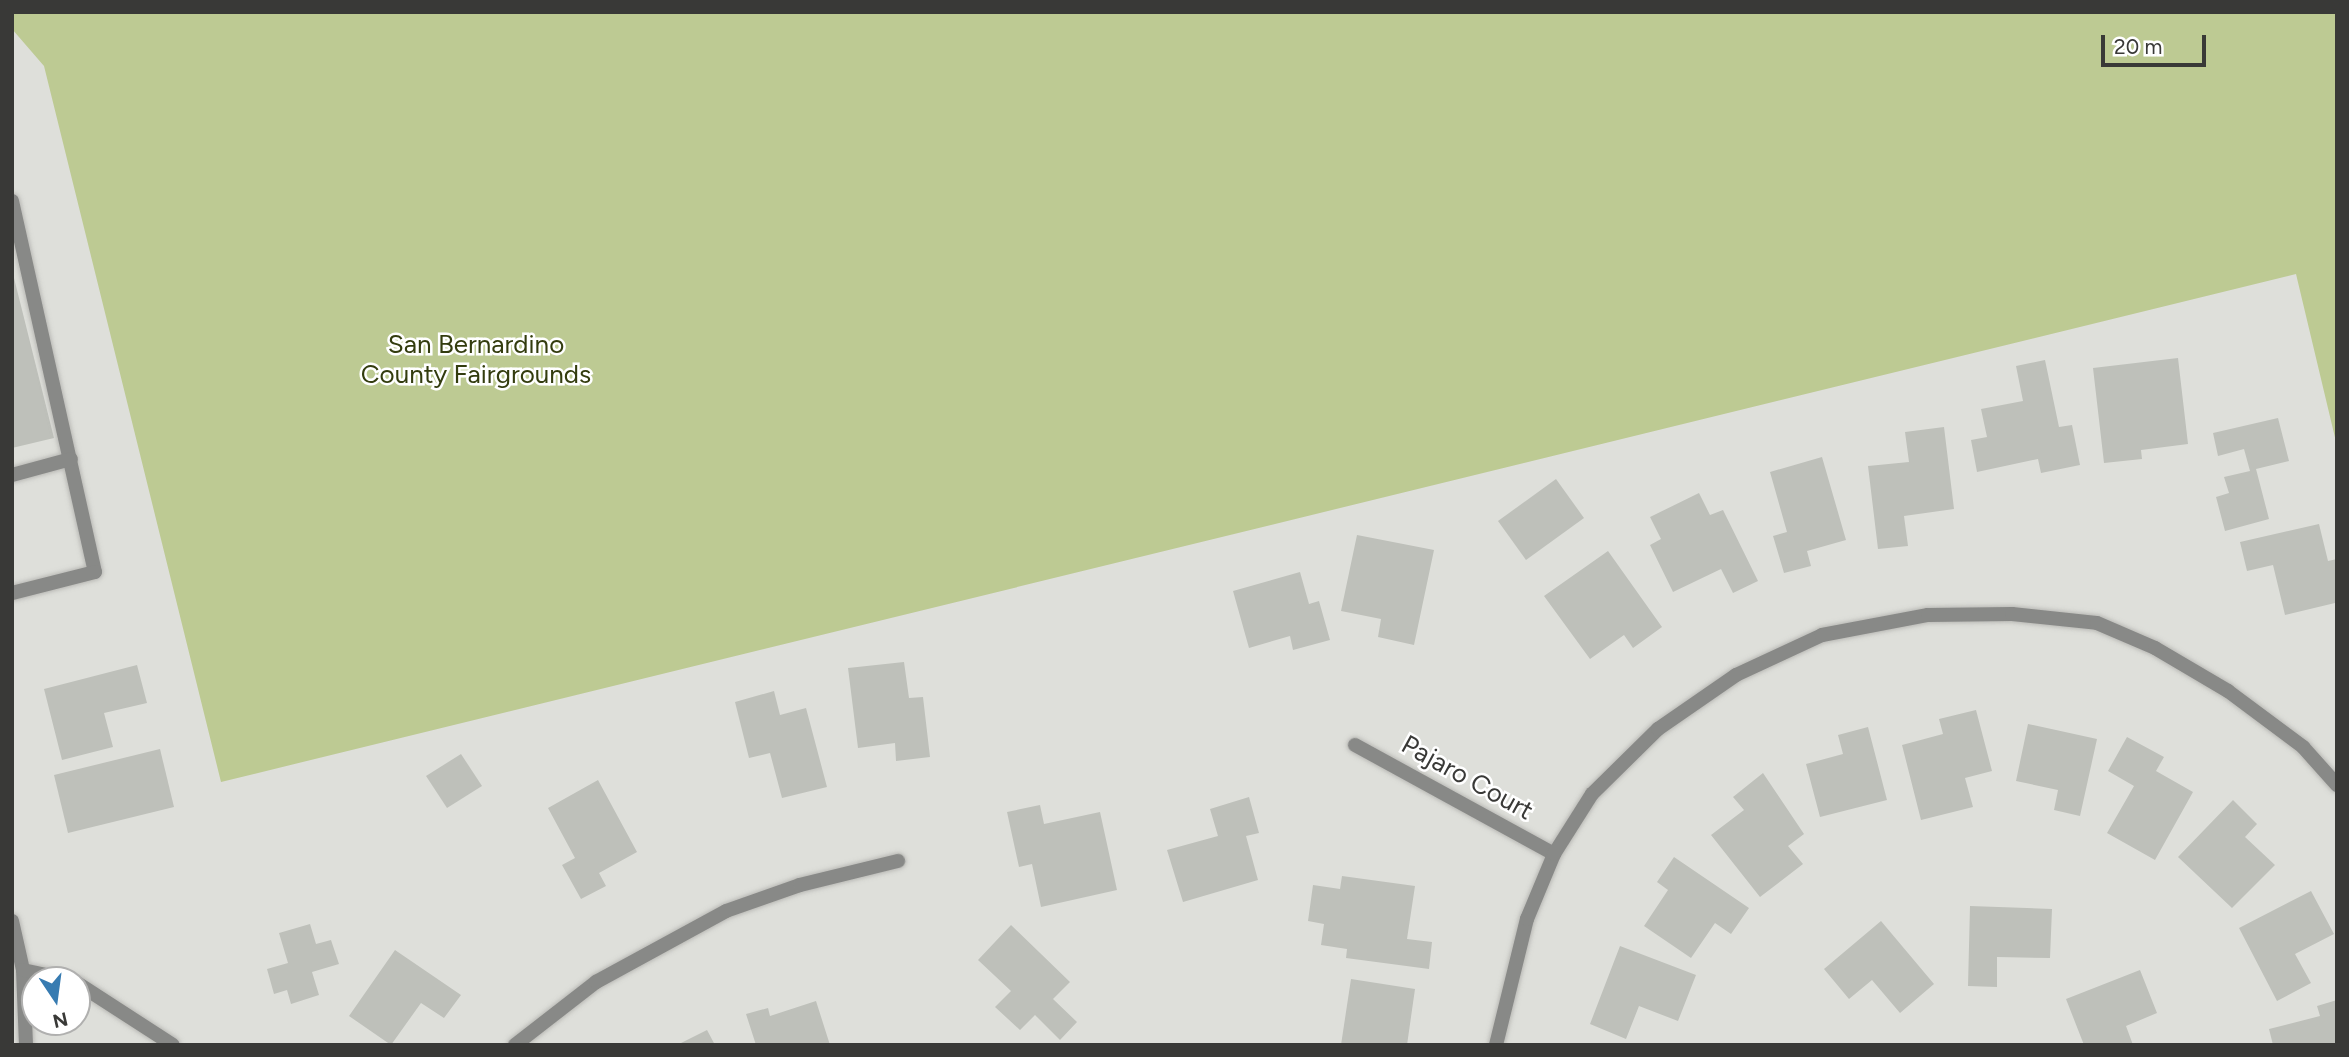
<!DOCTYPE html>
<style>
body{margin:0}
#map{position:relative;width:2349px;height:1057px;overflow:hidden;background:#dedfda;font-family:Figtree,sans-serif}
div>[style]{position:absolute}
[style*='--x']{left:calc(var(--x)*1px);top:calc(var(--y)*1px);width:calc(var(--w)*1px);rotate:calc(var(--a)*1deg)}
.green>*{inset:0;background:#bdca93}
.building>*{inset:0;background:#bec0ba}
.roads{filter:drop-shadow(0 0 2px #babab6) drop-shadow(0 0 2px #babab6)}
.service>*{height:14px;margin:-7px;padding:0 7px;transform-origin:7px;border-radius:7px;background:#888987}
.minor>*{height:14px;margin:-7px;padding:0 7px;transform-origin:7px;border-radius:7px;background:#888987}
span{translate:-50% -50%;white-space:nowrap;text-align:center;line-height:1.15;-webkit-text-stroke:5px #fff;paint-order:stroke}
.park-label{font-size:26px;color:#333c0e}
.street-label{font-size:26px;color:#393937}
.frame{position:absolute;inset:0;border:14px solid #393937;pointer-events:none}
.north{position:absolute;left:21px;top:966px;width:70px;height:70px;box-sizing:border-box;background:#fff;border:2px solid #b0b0af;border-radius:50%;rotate:167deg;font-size:19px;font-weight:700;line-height:28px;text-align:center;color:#393937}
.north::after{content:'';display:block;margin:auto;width:24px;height:32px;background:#377bb1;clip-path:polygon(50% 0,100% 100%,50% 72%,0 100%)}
.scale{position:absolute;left:2101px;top:35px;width:105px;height:32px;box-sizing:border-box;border:4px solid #393937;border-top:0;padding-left:9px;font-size:21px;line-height:24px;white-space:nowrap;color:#393937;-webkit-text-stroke:5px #fff;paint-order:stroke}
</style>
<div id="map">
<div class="green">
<i style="clip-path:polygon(12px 12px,2337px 12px,2337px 446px,2296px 274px,221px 782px,44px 66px,12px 29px)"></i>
</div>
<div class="building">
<i style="clip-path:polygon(12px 270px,54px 438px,12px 448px)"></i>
<i style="clip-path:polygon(2178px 358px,2188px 444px,2141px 450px,2142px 459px,2104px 463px,2093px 368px)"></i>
<i style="clip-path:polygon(2045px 360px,2059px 427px,2072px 425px,2080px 465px,2041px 473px,2038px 459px,1977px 472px,1971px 440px,1987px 437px,1981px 409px,2023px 401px,2016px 366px)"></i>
<i style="clip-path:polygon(2278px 418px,2289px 461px,2256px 469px,2269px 519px,2225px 531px,2216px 497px,2229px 493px,2224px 477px,2250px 471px,2244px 449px,2218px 456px,2213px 433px)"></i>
<i style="clip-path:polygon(1944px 427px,1954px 509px,1904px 516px,1908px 546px,1878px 549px,1868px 466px,1909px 462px,1905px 432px)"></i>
<i style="clip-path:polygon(1822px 457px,1846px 540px,1807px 551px,1811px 566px,1784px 573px,1773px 536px,1787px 532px,1770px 472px)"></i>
<i style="clip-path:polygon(1556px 479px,1584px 518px,1526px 560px,1498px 521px)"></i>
<i style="clip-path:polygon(1699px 493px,1710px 515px,1723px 510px,1758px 581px,1733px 593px,1721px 569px,1673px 592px,1650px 545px,1661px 539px,1650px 517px)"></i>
<i style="clip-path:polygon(2319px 524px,2328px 561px,2337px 559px,2337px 608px,2335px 603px,2285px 615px,2273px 565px,2247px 571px,2240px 542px)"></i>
<i style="clip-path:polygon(1357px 535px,1434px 550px,1414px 645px,1378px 637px,1381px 619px,1341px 611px)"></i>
<i style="clip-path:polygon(1608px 551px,1662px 627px,1633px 648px,1624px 635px,1590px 659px,1544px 596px)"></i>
<i style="clip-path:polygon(1300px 572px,1309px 604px,1319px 601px,1330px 640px,1293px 650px,1290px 636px,1249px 648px,1233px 591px)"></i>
<i style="clip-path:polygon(904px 662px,909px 698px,923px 697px,930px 757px,896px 761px,895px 743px,858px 748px,848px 668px)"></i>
<i style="clip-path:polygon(137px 665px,147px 703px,104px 713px,113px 747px,62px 760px,44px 689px)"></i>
<i style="clip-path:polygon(774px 691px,780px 715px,806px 708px,827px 787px,782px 798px,770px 753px,749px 758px,735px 702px)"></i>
<i style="clip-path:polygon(1976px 710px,1992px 771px,1965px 778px,1973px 807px,1921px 820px,1902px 745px,1943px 734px,1939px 719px)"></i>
<i style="clip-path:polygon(2028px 724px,2097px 739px,2080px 816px,2054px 810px,2058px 790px,2016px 781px)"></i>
<i style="clip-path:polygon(1868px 727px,1887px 800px,1820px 817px,1806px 764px,1843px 754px,1838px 735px)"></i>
<i style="clip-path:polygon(2127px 737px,2164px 757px,2156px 771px,2193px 792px,2155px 860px,2107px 833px,2134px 786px,2108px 771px)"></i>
<i style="clip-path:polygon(160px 749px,174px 807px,68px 833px,54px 775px)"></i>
<i style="clip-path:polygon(461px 754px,482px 786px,447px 808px,426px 776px)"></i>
<i style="clip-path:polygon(1763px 773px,1804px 834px,1788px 846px,1803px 864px,1760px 897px,1711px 835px,1744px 810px,1733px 797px)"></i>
<i style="clip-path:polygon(598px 780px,637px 852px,599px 873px,606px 886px,581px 899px,562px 865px,575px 858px,548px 808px)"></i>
<i style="clip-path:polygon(1249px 797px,1259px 833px,1246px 836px,1258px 880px,1183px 902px,1167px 850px,1218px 836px,1210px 809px)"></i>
<i style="clip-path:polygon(2233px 800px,2257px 824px,2245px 837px,2275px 865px,2232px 908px,2178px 857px)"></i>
<i style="clip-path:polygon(1040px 805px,1044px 824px,1100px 812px,1117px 890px,1041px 907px,1032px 864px,1019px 867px,1007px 812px)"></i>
<i style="clip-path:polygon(1674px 857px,1749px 908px,1731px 934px,1715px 923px,1691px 958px,1644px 926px,1668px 890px,1657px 882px)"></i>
<i style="clip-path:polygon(1342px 876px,1415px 886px,1407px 939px,1432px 942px,1429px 969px,1346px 958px,1347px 949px,1321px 945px,1324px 924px,1308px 921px,1313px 885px,1340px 889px)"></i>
<i style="clip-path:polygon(2311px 891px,2334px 934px,2295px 954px,2311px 983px,2277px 1001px,2239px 928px)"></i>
<i style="clip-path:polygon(1970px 906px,2052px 909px,2050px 958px,1997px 957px,1997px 987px,1968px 986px)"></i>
<i style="clip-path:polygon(1881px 921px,1934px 984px,1900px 1013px,1872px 980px,1849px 999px,1824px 969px)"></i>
<i style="clip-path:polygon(310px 924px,316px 944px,331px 940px,339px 964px,312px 972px,319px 995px,291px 1004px,287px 990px,274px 994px,267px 969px,288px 963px,279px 933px)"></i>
<i style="clip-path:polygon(1011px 925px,1070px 982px,1053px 999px,1077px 1022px,1060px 1040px,1035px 1015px,1020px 1030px,995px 1007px,1011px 991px,978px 960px)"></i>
<i style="clip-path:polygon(1620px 946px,1696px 975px,1678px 1021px,1639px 1006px,1626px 1039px,1590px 1024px)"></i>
<i style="clip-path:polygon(395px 950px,461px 995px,444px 1018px,421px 1003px,391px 1045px,349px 1016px)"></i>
<i style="clip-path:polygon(2140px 970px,2157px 1013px,2126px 1026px,2133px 1045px,2084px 1045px,2066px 999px)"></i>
<i style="clip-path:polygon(1351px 979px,1415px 989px,1407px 1045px,1341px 1045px)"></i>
<i style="clip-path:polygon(2337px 1000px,2337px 1045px,2273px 1045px,2269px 1029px,2320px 1016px,2317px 1006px)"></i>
<i style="clip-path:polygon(816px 1001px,830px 1045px,756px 1045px,746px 1014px,768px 1008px,770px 1016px)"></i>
<i style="clip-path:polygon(707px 1030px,715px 1045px,677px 1045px)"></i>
</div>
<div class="roads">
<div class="service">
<i style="--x:12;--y:201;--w:380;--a:77.4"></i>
<i style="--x:95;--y:572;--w:86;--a:165.8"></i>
<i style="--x:12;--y:475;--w:61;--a:-15.2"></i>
</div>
<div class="minor">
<i style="--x:1355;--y:745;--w:227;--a:28.7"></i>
<i style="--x:12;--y:921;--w:50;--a:77.3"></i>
<i style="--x:23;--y:970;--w:75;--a:87.7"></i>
<i style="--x:23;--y:970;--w:48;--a:12"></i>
<i style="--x:77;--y:983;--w:114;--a:32.9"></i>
<i style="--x:515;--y:1045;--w:103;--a:-37.9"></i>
<i style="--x:596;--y:982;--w:148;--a:-28.6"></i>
<i style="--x:726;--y:911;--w:78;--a:-19.4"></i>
<i style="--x:800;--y:885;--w:101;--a:-13.8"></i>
<i style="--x:1496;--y:1045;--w:130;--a:-76.2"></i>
<i style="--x:1527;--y:919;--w:70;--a:-67.4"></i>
<i style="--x:1554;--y:854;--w:71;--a:-57.7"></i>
<i style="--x:1592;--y:794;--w:93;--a:-44.6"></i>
<i style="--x:1658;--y:729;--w:95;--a:-34.7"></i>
<i style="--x:1736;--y:675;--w:95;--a:-24.9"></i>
<i style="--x:1822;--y:635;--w:108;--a:-10.7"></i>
<i style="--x:1928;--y:615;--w:84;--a:-0.7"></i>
<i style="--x:2012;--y:614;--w:85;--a:6"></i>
<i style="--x:2097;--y:623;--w:63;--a:23.3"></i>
<i style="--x:2155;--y:648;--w:85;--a:30.5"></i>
<i style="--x:2228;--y:691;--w:94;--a:36.7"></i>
<i style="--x:2303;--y:747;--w:51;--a:48.2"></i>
</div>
</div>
<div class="park-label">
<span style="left:476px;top:360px">San Bernardino<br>County Fairgrounds</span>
</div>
<div class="street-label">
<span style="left:1467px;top:778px;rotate:29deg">Pajaro Court</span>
</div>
<div class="frame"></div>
<div class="north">N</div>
<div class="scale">20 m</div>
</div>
